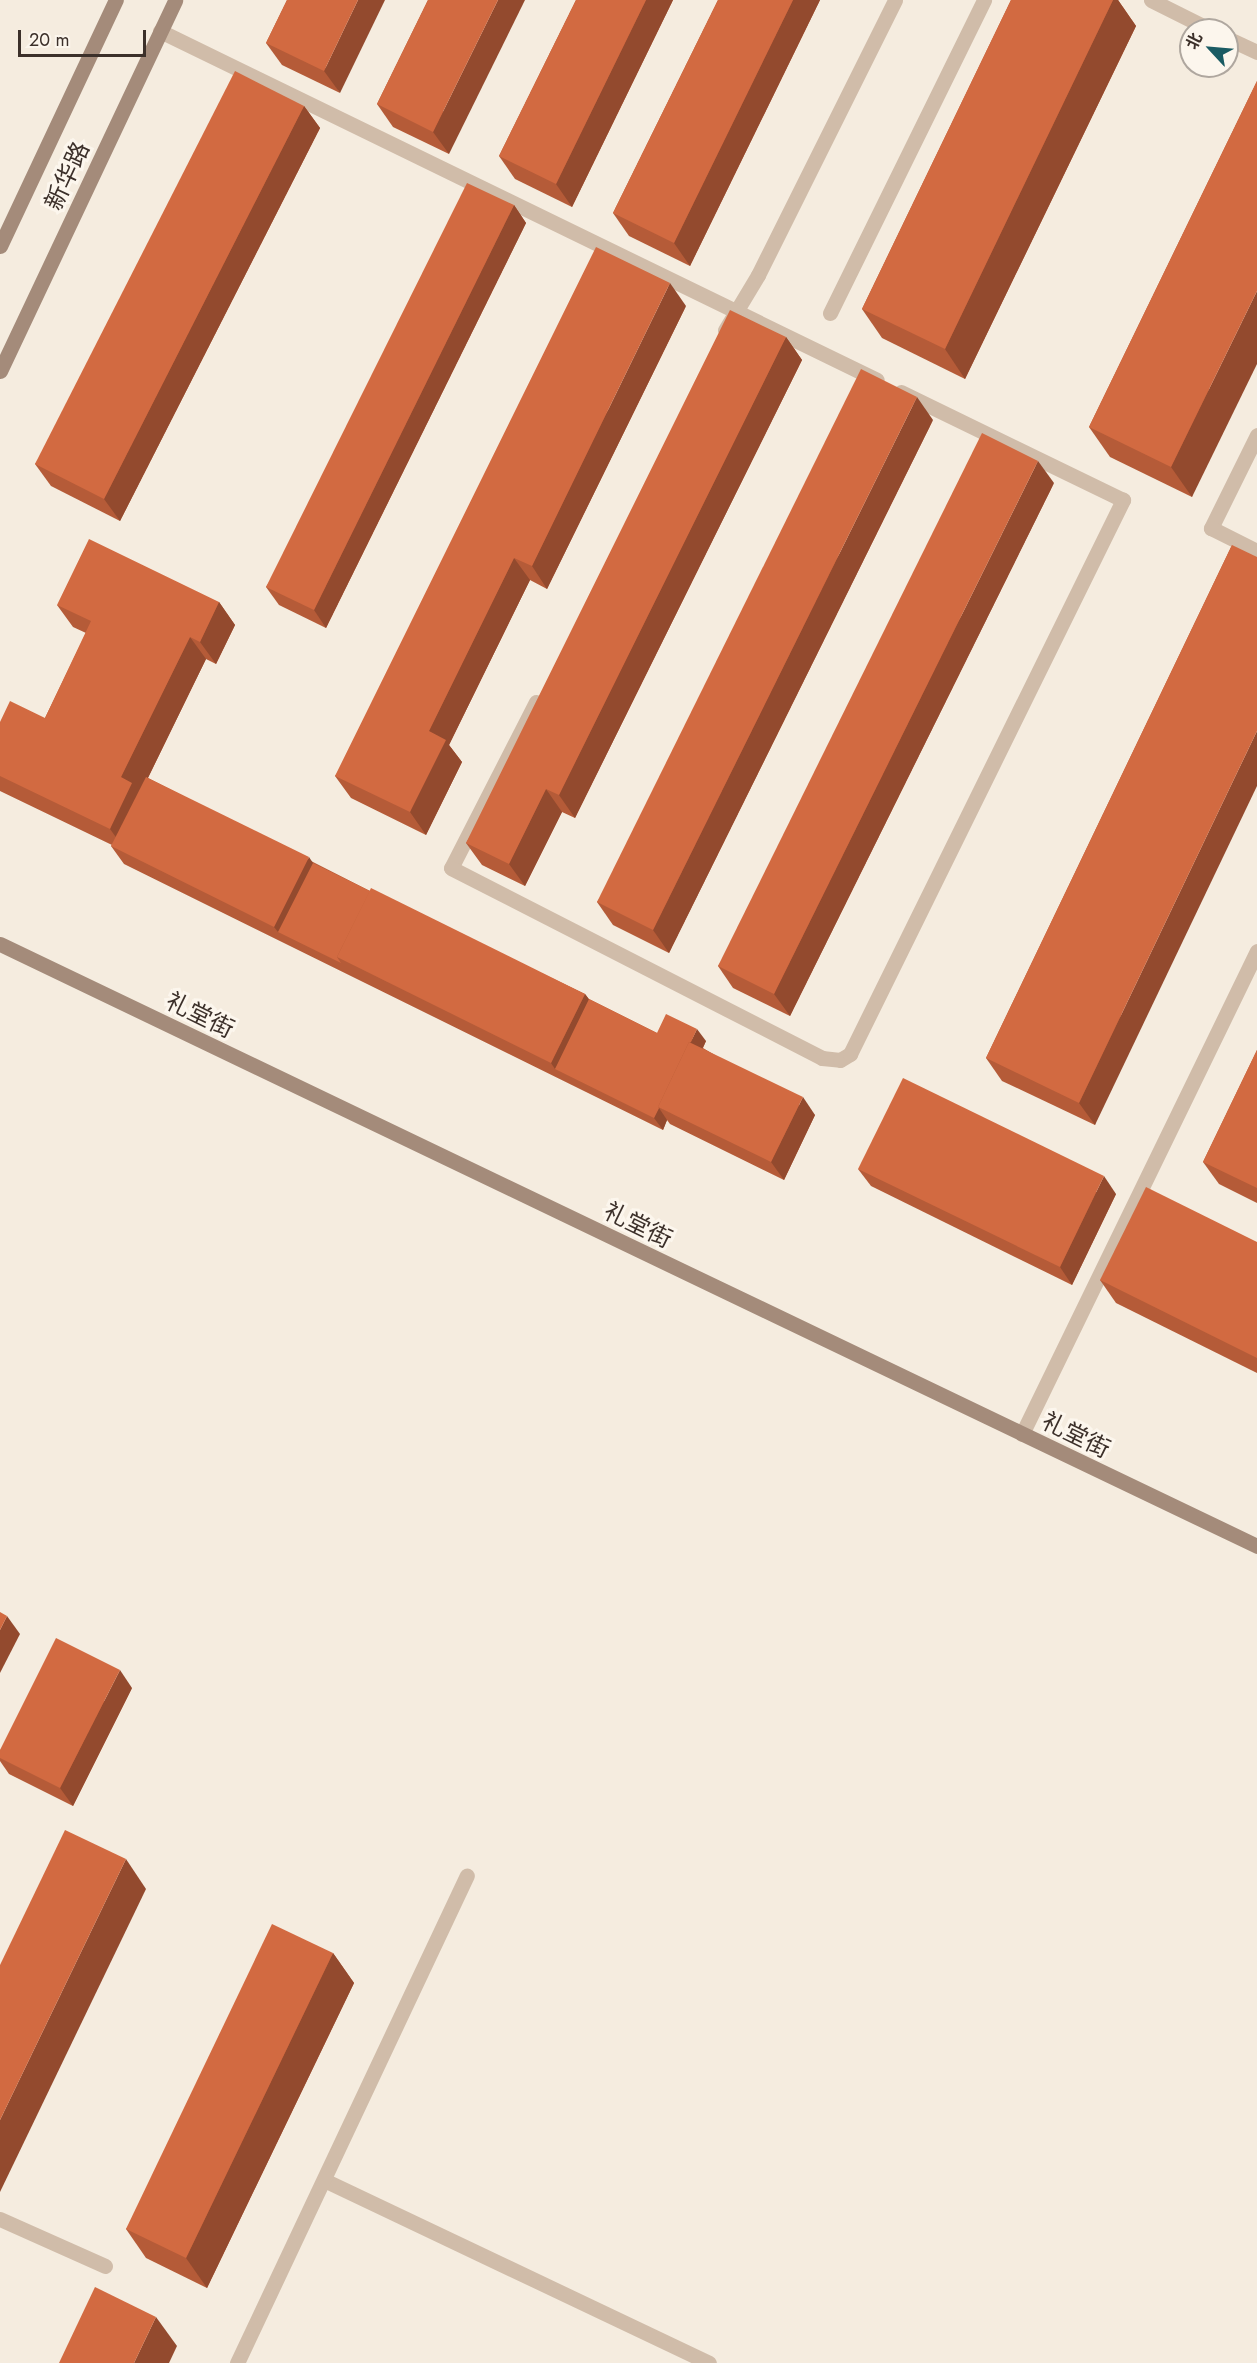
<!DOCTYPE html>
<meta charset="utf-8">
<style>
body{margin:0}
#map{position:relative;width:1257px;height:2363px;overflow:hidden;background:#f5ecdf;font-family:Jost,"Noto Sans SC",sans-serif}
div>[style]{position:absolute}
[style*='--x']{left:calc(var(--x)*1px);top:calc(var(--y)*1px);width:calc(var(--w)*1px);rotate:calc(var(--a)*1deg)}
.lane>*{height:15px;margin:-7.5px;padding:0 7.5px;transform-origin:7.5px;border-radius:7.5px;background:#d0bca9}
.street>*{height:15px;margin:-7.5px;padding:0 7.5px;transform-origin:7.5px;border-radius:7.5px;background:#d0bca9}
.secondary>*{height:15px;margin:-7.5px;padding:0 7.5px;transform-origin:7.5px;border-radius:7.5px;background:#a48b7a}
.wall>*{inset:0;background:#b55b38}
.shaded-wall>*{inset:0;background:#934a2e}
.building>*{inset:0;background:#d26a41}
span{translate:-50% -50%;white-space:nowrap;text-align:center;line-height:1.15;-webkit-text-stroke:6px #fcf6ed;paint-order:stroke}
.street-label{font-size:24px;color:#3c302a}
.north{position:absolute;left:1179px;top:18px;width:60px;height:60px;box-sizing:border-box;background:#fcf6ed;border:2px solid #afa79f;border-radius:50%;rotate:296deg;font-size:16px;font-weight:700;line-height:24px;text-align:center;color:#3c302a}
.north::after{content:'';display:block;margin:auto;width:21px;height:27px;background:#1a5b63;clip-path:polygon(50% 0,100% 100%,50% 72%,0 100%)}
.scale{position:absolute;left:18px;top:30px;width:128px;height:27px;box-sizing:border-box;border:3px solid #3c302a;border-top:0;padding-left:8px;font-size:18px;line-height:21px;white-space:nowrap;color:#3c302a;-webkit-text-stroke:4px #fcf6ed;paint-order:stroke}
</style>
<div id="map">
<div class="lane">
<i style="--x:1151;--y:0;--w:67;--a:26.6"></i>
<i style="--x:160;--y:31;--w:797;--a:25.95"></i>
<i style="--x:1227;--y:38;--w:33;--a:25"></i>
<i style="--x:830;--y:313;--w:349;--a:-63.8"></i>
<i style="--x:725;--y:330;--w:64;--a:-59"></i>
<i style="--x:758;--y:275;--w:307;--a:-63.5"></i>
<i style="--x:1257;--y:435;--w:104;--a:116.3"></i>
<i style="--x:1211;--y:528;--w:51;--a:26.6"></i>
<i style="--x:536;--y:702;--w:186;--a:117.1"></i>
<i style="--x:451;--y:868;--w:417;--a:27.1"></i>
<i style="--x:822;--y:1058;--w:18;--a:6"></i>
<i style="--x:840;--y:1060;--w:12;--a:-31"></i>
<i style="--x:850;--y:1054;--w:618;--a:-63.77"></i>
<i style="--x:1123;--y:500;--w:247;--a:-154.1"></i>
<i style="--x:1022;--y:1434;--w:537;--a:-64.06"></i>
<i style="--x:0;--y:2219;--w:115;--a:24.1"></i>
</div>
<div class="street">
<i style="--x:324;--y:2180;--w:426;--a:25.4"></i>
<i style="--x:237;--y:2363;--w:539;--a:-64.76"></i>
</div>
<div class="secondary">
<i style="--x:0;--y:246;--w:272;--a:-64.8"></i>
<i style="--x:0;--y:371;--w:410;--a:-64.7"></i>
<i style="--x:0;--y:944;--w:1394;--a:25.59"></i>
</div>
<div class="wall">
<i style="clip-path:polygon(287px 0,340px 93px,282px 65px,266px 43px)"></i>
<i style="clip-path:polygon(428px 0,449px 154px,393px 127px,377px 104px)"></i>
<i style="clip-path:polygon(576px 0,673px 0,572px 207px,515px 179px,499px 156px)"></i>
<i style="clip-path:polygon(718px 0,820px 0,690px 266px,629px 236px,613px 213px)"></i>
<i style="clip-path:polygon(1011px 0,1118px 0,1136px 26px,965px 379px,882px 338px,862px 309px)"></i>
<i style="clip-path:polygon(1257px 81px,1192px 497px,1110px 457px,1089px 427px)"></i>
<i style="clip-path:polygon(304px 106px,320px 128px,120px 521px,51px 486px,35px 464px)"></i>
<i style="clip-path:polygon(514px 205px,526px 223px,326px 628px,279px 605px,266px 587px)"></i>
<i style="clip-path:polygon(686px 306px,547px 589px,530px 580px,449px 745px,462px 762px,426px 835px,351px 798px,335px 776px)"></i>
<i style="clip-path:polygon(786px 337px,802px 360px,575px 818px,562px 812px,525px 886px,482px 865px,466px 843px)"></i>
<i style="clip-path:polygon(933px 420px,669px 953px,613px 925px,597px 902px)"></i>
<i style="clip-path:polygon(1054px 483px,790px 1016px,733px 988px,718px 966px)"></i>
<i style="clip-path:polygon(1232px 545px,1095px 1125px,1002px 1081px,986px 1058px)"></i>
<i style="clip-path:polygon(219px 602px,235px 625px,216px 664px,206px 659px,148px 778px,370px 891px,585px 994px,589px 999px,657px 1033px,706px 1041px,703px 1048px,815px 1115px,784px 1180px,670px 1124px,667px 1120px,663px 1130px,124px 864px,111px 846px,112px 845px,0 791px,0 722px,45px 718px,86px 633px,73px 627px,57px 605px)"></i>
<i style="clip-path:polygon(1257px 1050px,1257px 1203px,1219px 1184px,1203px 1162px)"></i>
<i style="clip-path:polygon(858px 1169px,1116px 1194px,1072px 1285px,871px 1186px)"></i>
<i style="clip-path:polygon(1257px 1242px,1257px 1373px,1116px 1303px,1100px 1280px)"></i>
<i style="clip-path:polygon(132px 1688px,73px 1806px,9px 1774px,0 1761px,0 1750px)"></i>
<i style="clip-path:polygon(333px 1953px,354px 1983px,207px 2288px,146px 2258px,126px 2229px)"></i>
</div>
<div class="shaded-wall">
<i style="clip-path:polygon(358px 0,385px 0,340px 93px,324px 71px)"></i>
<i style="clip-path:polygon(498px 0,525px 0,449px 154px,433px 132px)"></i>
<i style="clip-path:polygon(646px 0,673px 0,572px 207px,556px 184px)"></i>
<i style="clip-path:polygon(793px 0,820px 0,690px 266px,674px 243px)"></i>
<i style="clip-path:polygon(1113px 0,1118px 0,1136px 26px,965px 379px,945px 349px)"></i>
<i style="clip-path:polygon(304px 106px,320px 128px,120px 521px,104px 499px)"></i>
<i style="clip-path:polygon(514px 205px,526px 223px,326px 628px,314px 610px)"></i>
<i style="clip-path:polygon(670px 283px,686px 306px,547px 589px,532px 566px)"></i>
<i style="clip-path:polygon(1257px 291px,1257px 364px,1192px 497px,1171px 467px)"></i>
<i style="clip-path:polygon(786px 337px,802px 360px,575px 818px,559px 795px)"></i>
<i style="clip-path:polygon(917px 397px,933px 420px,669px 953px,653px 930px)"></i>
<i style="clip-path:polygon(1038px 461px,1054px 483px,790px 1016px,774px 994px)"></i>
<i style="clip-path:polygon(514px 558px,530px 580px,449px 745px,462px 762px,426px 835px,410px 812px,429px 731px)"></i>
<i style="clip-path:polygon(219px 602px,235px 625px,216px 664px,200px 642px)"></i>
<i style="clip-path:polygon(190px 637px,206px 659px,140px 794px,126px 851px,110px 829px,121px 777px)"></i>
<i style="clip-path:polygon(1257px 731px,1257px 786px,1095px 1125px,1079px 1103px)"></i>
<i style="clip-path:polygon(546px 789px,562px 812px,525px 886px,509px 864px)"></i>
<i style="clip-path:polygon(309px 857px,321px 875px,278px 932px,274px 927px)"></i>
<i style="clip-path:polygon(585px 994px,597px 1011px,555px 1069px,551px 1063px)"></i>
<i style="clip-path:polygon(697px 1029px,706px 1041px,671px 1113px,659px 1107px)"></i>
<i style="clip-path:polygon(803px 1097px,815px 1115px,784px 1180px,771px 1162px)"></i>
<i style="clip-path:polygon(659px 1108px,667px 1120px,663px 1130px,654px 1118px)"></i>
<i style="clip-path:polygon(1104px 1176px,1116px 1194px,1072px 1285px,1060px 1267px)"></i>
<i style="clip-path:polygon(7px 1616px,20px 1634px,0 1673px,0 1630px)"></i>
<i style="clip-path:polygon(120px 1670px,132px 1688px,73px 1806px,60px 1788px)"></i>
<i style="clip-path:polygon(126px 1859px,146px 1889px,0 2192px,0 2120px)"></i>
<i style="clip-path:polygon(333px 1953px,354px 1983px,207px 2288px,186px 2258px)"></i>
<i style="clip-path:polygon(156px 2317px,177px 2346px,169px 2363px,134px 2363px)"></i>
</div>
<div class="building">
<i style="clip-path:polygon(287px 0,358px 0,324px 71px,266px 43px)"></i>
<i style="clip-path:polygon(428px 0,498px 0,433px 132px,377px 104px)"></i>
<i style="clip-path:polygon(576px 0,646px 0,556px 184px,499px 156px)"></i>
<i style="clip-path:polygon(718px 0,793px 0,674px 243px,613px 213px)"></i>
<i style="clip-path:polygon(1011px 0,1113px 0,945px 349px,862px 309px)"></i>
<i style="clip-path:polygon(235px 71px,304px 106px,104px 499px,35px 464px)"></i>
<i style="clip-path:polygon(1257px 81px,1257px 291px,1171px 467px,1089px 427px)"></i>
<i style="clip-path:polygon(467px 183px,514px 205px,314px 610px,266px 587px)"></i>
<i style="clip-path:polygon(596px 247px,670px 283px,532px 566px,514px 558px,429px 731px,446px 740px,410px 812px,335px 776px)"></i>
<i style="clip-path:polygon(730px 310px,786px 337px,559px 795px,546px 789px,509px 864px,466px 843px)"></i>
<i style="clip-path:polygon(861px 369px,917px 397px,653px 930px,597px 902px)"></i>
<i style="clip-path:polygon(982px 433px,1038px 461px,774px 994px,718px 966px)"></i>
<i style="clip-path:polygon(89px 539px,219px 602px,200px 642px,190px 637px,121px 777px,132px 783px,110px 829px,0 776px,0 722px,10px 701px,45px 718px,91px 621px,57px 605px)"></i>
<i style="clip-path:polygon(1232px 545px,1257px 557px,1257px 731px,1079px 1103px,986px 1058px)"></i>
<i style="clip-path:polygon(146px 777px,309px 857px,274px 927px,111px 846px)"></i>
<i style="clip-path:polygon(313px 863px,370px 891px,337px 957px,341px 963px,278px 932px)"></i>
<i style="clip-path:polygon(371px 888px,585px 994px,551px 1063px,337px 957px)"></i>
<i style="clip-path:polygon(589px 999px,657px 1033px,666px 1014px,697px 1029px,691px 1042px,689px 1042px,658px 1107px,659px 1108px,654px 1118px,555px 1069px)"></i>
<i style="clip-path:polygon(689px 1042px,803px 1097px,771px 1162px,658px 1107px)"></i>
<i style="clip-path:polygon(1257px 1050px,1257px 1188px,1203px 1162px)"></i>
<i style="clip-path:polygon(903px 1078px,1104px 1176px,1060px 1267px,858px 1169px)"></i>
<i style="clip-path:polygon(1146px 1187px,1257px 1242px,1257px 1358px,1100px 1280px)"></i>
<i style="clip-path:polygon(0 1612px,7px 1616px,0 1630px)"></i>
<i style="clip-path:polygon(56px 1638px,120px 1670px,60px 1788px,0 1758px,0 1750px)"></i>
<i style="clip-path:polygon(65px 1830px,126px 1859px,0 2120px,0 1965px)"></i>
<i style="clip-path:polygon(272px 1924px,333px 1953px,186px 2258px,126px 2229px)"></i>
<i style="clip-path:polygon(95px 2287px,156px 2317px,134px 2363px,59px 2363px)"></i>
</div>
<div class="street-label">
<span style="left:67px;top:176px;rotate:-65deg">新华路</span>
<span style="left:200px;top:1015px;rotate:26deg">礼堂街</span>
<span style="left:638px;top:1225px;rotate:26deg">礼堂街</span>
<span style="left:1076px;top:1435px;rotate:26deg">礼堂街</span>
</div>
<div class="north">北</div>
<div class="scale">20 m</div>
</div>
